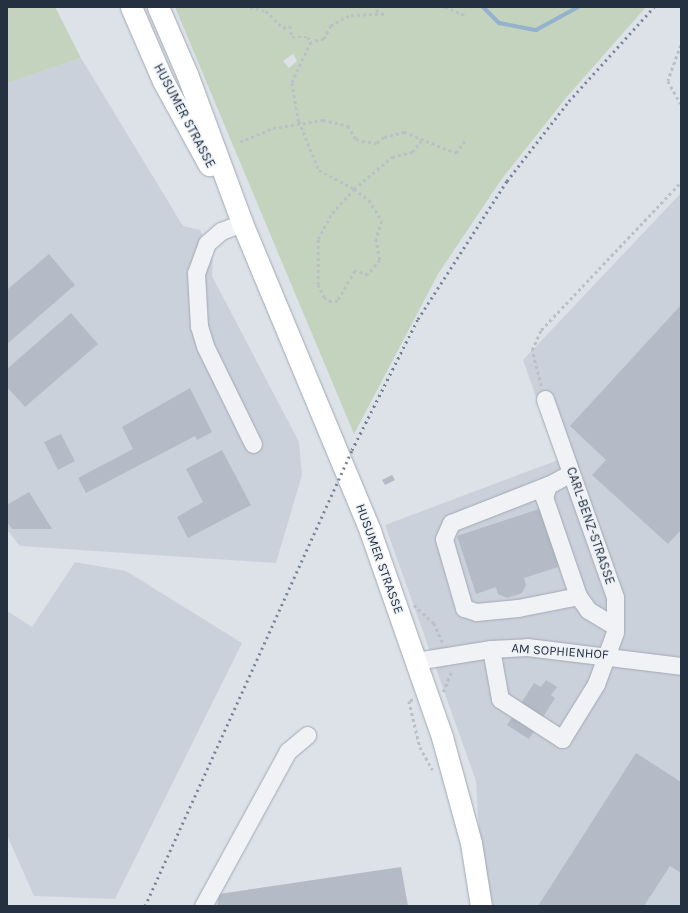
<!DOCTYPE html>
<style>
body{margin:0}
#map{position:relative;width:688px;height:913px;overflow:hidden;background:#dde2e9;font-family:Karla,sans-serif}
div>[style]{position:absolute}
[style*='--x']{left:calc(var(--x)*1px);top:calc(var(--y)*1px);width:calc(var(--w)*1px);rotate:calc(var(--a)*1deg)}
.built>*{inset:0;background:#cbd1db}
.green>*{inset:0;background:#c3d3bd}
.stream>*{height:4px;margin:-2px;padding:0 2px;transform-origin:2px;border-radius:2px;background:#94b1cd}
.building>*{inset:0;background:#b4bbc6}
.path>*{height:2.5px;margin-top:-1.25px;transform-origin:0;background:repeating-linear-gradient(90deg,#bbc0c7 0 3px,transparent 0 6px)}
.roads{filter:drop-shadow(0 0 1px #a2a9b3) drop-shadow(0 0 1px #a2a9b3)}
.minor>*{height:17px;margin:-8.5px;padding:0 8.5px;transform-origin:8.5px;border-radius:8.5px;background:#f0f2f6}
.major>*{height:21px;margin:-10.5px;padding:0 10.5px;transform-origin:10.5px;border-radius:10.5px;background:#fff}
.rail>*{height:3px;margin-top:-1.5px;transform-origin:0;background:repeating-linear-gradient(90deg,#758194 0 2px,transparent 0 6px)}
span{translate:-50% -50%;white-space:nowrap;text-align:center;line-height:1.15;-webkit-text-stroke:3px #ecf1f6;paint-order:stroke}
.street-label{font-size:13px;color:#253041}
.frame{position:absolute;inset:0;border:8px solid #253041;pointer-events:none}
</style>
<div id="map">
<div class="built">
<i style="clip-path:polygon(81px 58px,183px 226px,200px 230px,213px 255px,212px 276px,299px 442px,302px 475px,276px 563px,20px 546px,7px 530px,7px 83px)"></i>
<i style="clip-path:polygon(681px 193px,681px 906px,491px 906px,479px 834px,476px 781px,385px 525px,558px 460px,523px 360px)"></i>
<i style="clip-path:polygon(75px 562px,126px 571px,242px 643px,115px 899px,34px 896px,7px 835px,7px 611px,32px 627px)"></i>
</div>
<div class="green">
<i style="clip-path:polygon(7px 7px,55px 7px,81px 58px,7px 83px)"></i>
<i style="clip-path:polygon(evenodd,175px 7px,646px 7px,565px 99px,501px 180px,438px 274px,354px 434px,175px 7px,293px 54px,297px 61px,289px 68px,283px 61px,293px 54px)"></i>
</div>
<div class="stream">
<i style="--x:483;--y:7;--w:23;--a:45"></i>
<i style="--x:499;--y:23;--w:38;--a:11"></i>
<i style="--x:536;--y:30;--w:48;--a:-28.7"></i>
</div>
<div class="building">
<i style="clip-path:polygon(49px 254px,75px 285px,7px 344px,7px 290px)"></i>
<i style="clip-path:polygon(681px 305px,681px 530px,668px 544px,592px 475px,606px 460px,570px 426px)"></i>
<i style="clip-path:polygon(71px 313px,98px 344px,25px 407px,7px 387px,7px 369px)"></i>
<i style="clip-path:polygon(190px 388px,212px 432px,197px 440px,195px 436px,86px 493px,78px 478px,133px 449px,122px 427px)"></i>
<i style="clip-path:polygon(61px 434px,75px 461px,58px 470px,44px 442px)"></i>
<i style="clip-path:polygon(222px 450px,251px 505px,188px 538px,177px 517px,203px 502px,186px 469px)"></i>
<i style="clip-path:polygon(392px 475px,395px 480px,385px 485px,382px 480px)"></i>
<i style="clip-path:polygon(29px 492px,52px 529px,12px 529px,7px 522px,7px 505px)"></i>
<i style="clip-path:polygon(542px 508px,561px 566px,524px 578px,526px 585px,522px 593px,507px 598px,498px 594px,496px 587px,476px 594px,457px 536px)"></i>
<i style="clip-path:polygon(546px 680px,557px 687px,551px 695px,555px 698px,529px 739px,507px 725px,534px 683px,541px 687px)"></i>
<i style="clip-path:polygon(636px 753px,681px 782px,681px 873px,670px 866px,644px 906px,538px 906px)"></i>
<i style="clip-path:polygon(401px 867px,408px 906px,217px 906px,219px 894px)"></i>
</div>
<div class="path">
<i style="--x:250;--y:7;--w:16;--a:14"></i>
<i style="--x:266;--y:11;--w:24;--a:45"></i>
<i style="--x:283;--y:28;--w:7;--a:-16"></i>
<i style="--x:290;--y:26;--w:11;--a:80"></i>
<i style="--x:292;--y:37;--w:16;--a:0"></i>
<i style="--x:308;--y:37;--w:6;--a:59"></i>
<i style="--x:445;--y:7;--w:24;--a:22"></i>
<i style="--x:376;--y:12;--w:6;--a:-51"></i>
<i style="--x:384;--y:14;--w:35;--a:177"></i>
<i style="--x:349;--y:16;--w:21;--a:151"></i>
<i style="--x:331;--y:26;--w:15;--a:118"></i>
<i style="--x:324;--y:39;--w:13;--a:167"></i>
<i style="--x:311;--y:42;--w:45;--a:114.9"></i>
<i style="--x:292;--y:83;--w:39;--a:80"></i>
<i style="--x:299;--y:121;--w:53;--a:67.8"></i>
<i style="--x:319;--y:170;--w:40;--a:28"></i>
<i style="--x:354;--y:189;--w:50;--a:-40.1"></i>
<i style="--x:392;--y:157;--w:21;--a:-14"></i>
<i style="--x:412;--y:152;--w:14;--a:-51"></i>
<i style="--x:681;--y:45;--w:38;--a:110"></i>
<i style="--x:668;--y:81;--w:26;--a:61"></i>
<i style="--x:240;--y:142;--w:36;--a:-23"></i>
<i style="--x:273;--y:128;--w:51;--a:-9.1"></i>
<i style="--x:323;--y:120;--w:26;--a:13"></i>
<i style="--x:348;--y:126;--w:15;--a:58"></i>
<i style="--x:356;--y:139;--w:6;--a:18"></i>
<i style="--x:362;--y:141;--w:15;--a:8"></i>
<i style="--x:377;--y:143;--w:9;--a:-41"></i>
<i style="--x:384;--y:137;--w:21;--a:-14"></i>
<i style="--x:404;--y:132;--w:56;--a:22"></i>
<i style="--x:456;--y:153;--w:17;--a:-54"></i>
<i style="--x:354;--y:189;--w:19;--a:36"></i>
<i style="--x:369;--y:200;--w:25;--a:58"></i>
<i style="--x:382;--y:221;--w:19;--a:108"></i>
<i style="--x:376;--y:239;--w:21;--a:79"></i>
<i style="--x:380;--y:260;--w:19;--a:129"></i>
<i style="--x:368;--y:275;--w:14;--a:-163"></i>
<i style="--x:355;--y:271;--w:34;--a:120"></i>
<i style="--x:338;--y:301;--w:7;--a:172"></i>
<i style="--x:331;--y:302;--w:8;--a:-150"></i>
<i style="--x:324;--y:298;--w:14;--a:-115"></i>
<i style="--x:318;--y:285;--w:46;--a:-90"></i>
<i style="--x:318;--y:239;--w:30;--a:-62"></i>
<i style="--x:332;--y:213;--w:33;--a:-47"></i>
<i style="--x:541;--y:386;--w:37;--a:-104"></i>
<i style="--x:532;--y:350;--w:22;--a:-66"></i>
<i style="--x:541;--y:330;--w:204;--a:-46.6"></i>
<i style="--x:414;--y:605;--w:27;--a:42"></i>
<i style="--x:434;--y:623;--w:22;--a:66"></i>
<i style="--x:443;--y:692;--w:24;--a:-68"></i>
<i style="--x:413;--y:700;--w:4;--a:166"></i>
<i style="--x:409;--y:701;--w:47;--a:76.6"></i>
<i style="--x:420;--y:747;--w:26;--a:61"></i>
</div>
<div class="roads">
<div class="minor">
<i style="--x:242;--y:223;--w:22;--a:159"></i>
<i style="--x:221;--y:231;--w:18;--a:139"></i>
<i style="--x:207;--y:243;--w:32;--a:110"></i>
<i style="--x:196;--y:273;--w:53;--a:86.8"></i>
<i style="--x:199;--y:326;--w:21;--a:73"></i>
<i style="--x:205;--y:346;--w:109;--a:63.9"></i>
<i style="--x:571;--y:473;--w:26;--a:152"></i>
<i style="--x:548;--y:485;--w:13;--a:108"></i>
<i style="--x:544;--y:497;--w:105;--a:71"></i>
<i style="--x:578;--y:596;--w:17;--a:54"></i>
<i style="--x:588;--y:610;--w:31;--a:31"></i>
<i style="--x:548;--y:485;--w:104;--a:158.6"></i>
<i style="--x:451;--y:523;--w:17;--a:114"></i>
<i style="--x:444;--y:539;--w:72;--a:73.8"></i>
<i style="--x:464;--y:608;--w:13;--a:18"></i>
<i style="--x:476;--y:612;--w:42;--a:-5.4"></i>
<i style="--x:518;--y:608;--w:61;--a:-11.3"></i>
<i style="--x:491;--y:649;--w:51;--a:79.8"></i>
<i style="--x:500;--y:699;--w:74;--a:32.8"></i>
<i style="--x:562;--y:739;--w:65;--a:-58.3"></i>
<i style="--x:596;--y:684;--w:55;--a:-69.9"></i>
<i style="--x:615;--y:632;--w:35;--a:-90"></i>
<i style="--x:615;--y:597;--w:210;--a:-109.5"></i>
<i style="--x:416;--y:661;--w:76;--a:-9.1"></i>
<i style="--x:491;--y:649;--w:36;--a:-3"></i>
<i style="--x:527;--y:647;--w:155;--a:7"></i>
<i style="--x:203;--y:906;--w:177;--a:-61.3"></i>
<i style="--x:288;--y:751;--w:25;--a:-40"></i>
</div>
<div class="major">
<i style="--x:131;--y:7;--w:81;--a:66.6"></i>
<i style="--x:163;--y:81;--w:96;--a:61.3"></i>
<i style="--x:158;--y:7;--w:73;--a:66.6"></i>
<i style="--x:187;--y:74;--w:159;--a:69.7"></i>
<i style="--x:242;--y:223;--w:334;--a:67.4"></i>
<i style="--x:370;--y:531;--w:218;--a:70.7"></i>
<i style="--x:442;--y:737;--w:110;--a:74.7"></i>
<i style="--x:471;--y:843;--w:64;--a:81"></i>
</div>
</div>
<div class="rail">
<i style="--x:145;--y:906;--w:501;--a:-65.58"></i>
<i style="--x:352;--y:450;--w:147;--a:-63.3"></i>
<i style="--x:418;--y:319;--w:164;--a:-57.2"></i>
<i style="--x:507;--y:181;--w:101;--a:-52.2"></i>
<i style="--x:569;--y:101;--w:127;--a:-47.9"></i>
</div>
<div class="street-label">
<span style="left:184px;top:116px;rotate:62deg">HUSUMER STRASSE</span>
<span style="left:590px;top:526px;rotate:71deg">CARL-BENZ-STRASSE</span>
<span style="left:379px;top:559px;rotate:70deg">HUSUMER STRASSE</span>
<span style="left:560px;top:652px;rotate:4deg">AM SOPHIENHOF</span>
</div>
<div class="frame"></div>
</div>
